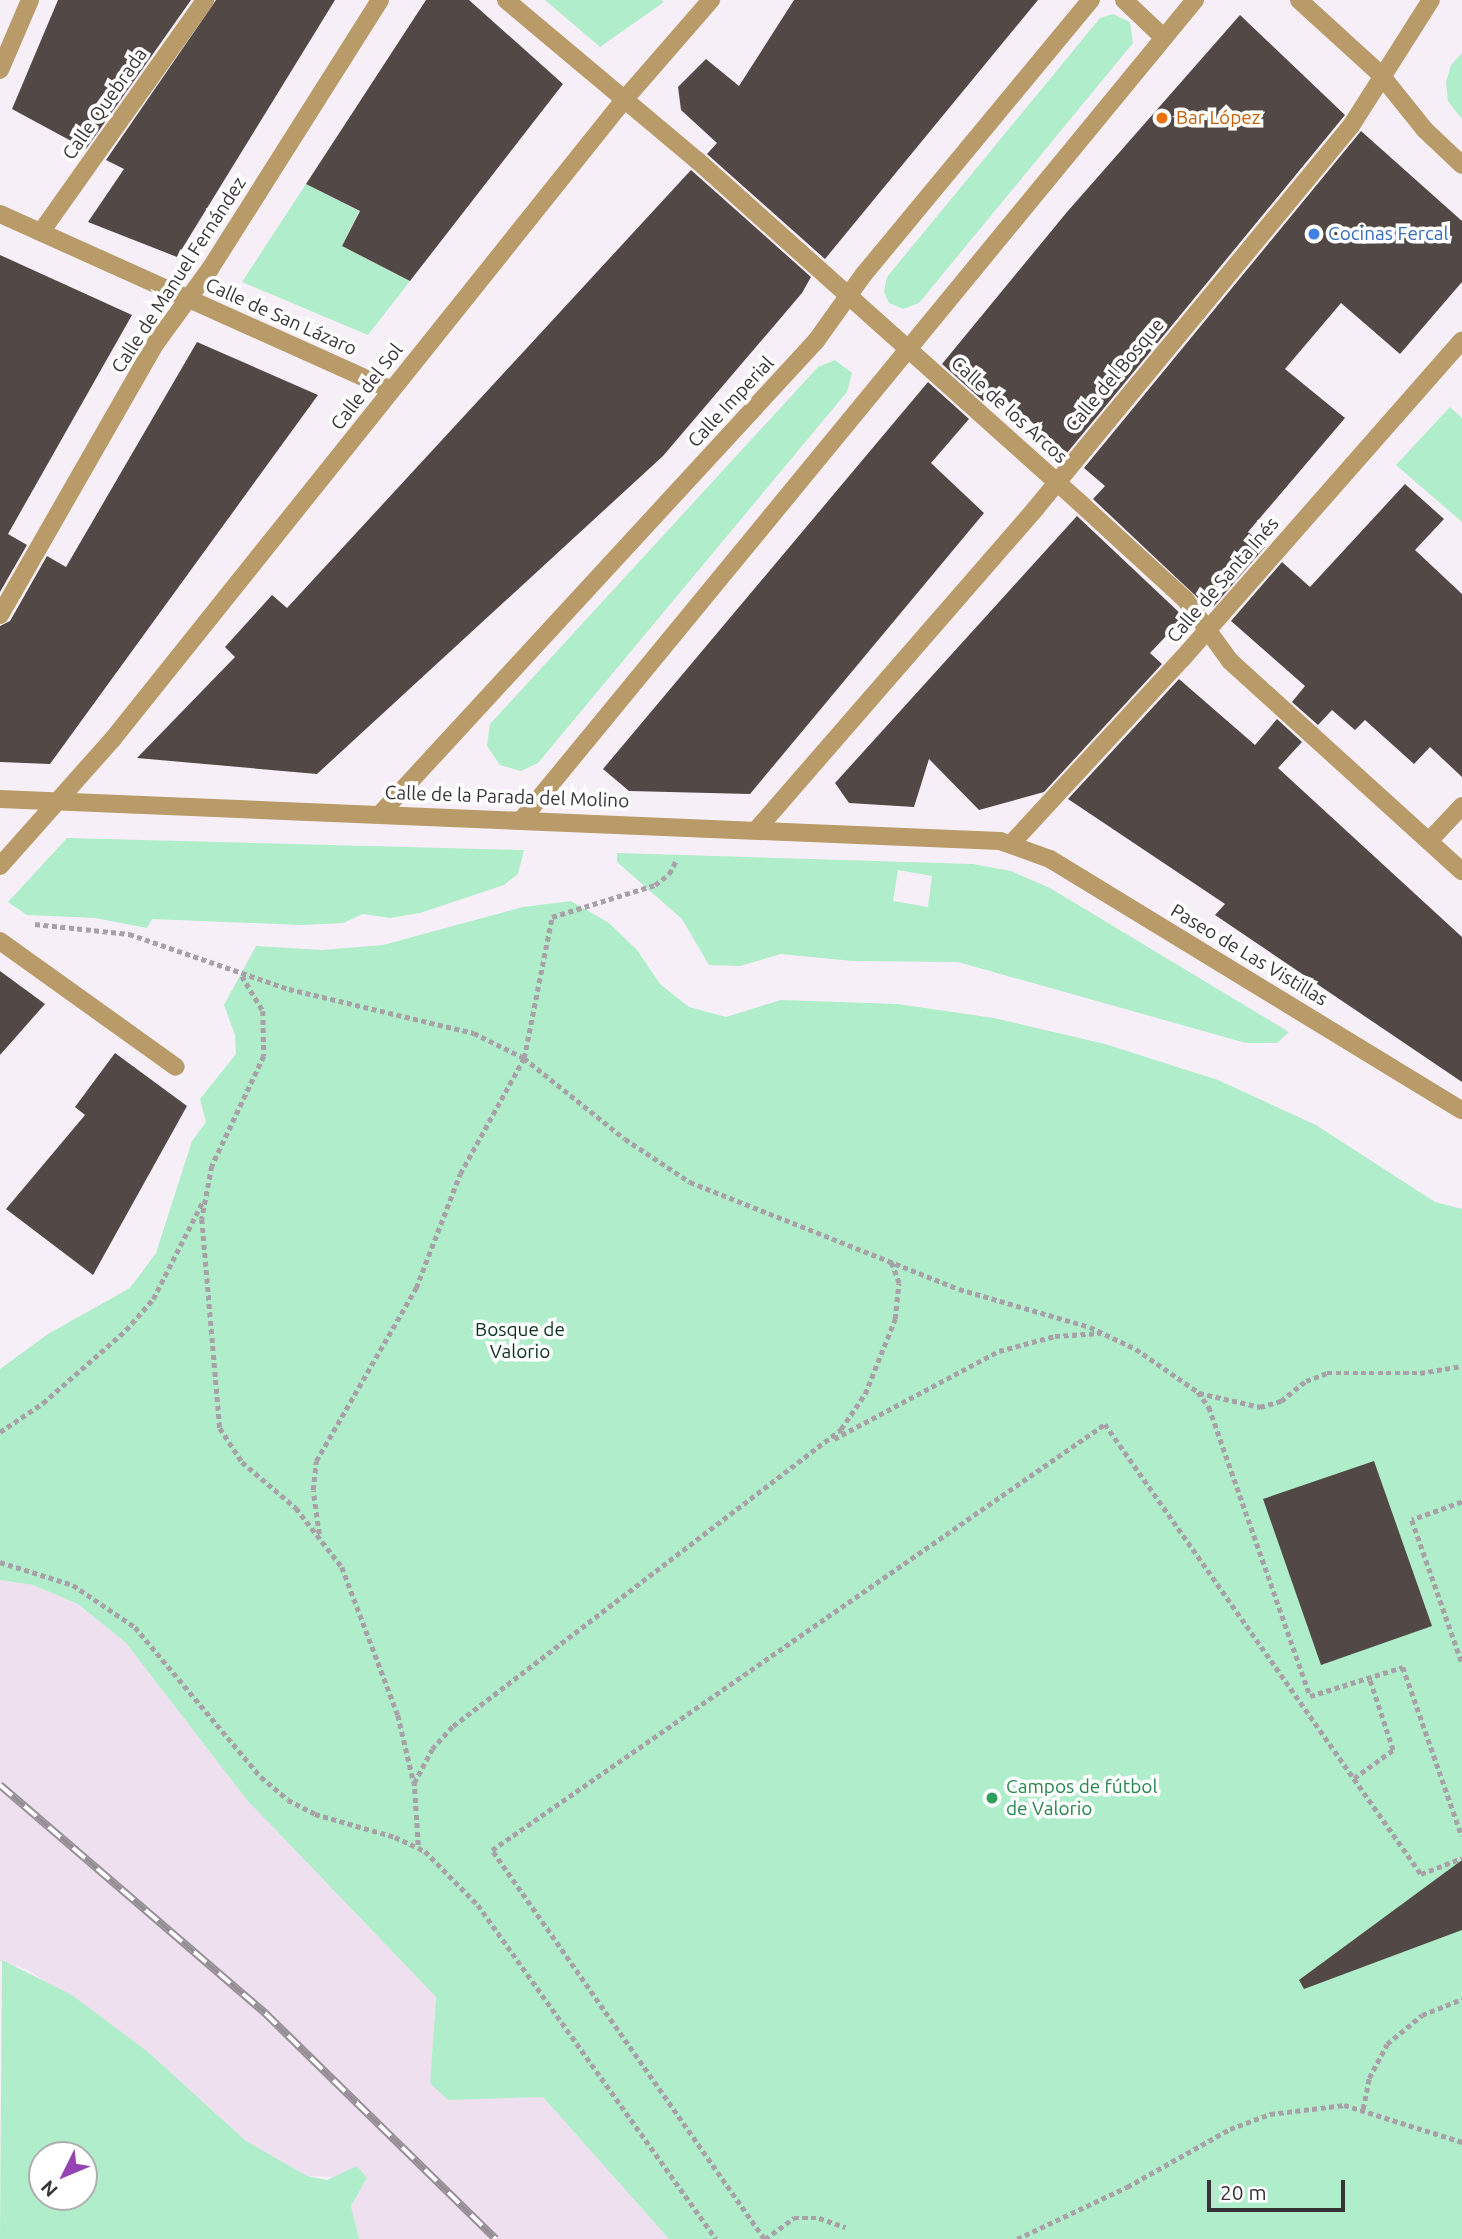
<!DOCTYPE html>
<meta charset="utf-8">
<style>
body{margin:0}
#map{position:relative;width:1462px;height:2239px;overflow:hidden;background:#f7eff7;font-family:Ubuntu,sans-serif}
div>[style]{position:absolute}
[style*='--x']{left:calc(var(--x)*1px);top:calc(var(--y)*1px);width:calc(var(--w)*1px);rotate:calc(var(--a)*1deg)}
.built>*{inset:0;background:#eee0ee}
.green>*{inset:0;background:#b0edca}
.building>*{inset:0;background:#524947}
.path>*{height:4.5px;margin-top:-2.25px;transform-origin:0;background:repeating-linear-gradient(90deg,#a8a2a8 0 5px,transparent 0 8.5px)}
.minor>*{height:18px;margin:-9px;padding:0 9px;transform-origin:9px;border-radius:9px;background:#b89b68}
.rail>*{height:8px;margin-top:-4px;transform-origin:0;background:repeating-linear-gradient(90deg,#fff 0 16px,#958f95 0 32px);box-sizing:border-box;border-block:2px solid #958f95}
.dots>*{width:19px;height:19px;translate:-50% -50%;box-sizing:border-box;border:4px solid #fff;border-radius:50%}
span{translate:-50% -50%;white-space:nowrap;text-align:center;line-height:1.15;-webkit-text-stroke:7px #fff;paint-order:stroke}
.street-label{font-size:19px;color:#373437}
.food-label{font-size:19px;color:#c56008}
.left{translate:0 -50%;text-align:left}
.shop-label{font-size:19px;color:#366cbe}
.park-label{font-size:19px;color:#0a311f}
.leisure-label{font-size:19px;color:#27864d}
.north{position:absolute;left:28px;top:2141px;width:70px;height:70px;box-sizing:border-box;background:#fff;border:2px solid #afaeaf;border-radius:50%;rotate:227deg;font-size:19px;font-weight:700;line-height:28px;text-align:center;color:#373437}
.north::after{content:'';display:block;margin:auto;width:24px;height:32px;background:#9443b3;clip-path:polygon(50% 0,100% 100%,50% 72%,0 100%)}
.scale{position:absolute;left:1207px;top:2180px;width:138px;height:32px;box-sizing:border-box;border:4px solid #373437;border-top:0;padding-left:9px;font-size:21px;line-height:24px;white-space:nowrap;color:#373437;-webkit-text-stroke:5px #fff;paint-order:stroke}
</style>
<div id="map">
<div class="built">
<i style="clip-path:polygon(0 1580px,33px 1585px,78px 1604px,126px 1643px,247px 1800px,436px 1997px,430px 2083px,448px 2100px,543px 2097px,669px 2239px,359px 2239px,351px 2206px,367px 2178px,307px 2176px,246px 2141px,148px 2052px,28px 1970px,0 1961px)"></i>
</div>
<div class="green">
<i style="clip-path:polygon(545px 0,661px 0,664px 2px,600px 47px)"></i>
<i style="clip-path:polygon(1113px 14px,1130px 22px,1133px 43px,919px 303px,903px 309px,889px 303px,884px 292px,887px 277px,1100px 18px)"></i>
<i style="clip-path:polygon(1462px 53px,1462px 119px,1448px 101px,1446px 82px,1451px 65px)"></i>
<i style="clip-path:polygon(306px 184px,359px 211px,342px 246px,410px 281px,368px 335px,242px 282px)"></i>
<i style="clip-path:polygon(835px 360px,852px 373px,847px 392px,538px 763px,521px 771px,500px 765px,487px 746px,490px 724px,818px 367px)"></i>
<i style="clip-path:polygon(1450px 407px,1462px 418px,1462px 522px,1396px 465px)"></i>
<i style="clip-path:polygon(67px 838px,524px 850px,518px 874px,504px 885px,420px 913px,390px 918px,363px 914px,343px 923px,302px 925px,152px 919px,147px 928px,95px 918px,27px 915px,8px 902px)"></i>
<i style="clip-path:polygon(evenodd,617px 853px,973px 864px,1011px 871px,1050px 888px,1289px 1032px,1277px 1043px,1246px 1043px,958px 962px,853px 961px,781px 954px,740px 966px,709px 965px,682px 919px,617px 862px,617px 853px,898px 870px,932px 876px,928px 907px,893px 901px,898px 870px)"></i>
<i style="clip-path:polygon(571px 901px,609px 923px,637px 950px,660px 984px,689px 1007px,726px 1017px,781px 1000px,897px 1004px,994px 1018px,1105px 1044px,1218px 1080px,1316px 1125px,1435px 1202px,1462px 1209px,1462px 2239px,669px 2239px,543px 2097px,448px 2100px,430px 2083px,436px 1997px,247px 1800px,126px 1643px,78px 1604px,33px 1585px,0 1580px,0 1369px,48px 1334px,130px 1288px,156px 1253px,192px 1141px,206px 1122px,200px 1099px,236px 1054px,235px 1035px,224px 1005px,256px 946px,322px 950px,383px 945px,523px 907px)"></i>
<i style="clip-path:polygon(evenodd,2px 1960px,72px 1995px,148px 2052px,246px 2141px,307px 2176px,327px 2180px,357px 2166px,367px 2178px,351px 2206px,359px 2239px,0 2239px,2px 1960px,42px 2155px,84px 2155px,84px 2197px,42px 2197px,42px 2155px)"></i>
</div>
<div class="building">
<i style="clip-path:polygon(58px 0,191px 0,86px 149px,12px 109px)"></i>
<i style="clip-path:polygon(216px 0,335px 0,177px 257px,88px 222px,124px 169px,106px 160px)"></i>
<i style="clip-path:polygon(426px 0,469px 0,563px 84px,410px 281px,342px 246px,360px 211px,306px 184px)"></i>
<i style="clip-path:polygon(794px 0,1038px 0,825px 259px,707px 154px,717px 143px,681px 110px,678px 87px,706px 59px,739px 86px)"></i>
<i style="clip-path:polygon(1240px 15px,1345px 115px,1067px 453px,994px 389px,983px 401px,942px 364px,1067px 212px)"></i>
<i style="clip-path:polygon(1361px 131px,1462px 221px,1462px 282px,1400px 354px,1341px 303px,1285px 369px,1345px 418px,1248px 532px,1265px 547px,1214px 606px,1203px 596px,1200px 600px,1093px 499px,1105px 486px,1084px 468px)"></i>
<i style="clip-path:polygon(691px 170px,811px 277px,802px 293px,663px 456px,317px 774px,137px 758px,235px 657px,225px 647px,272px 595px,287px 608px)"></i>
<i style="clip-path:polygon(0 255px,132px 315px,8px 534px,27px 545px,0 592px)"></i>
<i style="clip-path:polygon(197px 342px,318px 395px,50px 764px,0 762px,0 626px,10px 621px,47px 556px,66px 567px)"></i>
<i style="clip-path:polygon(928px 382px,969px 419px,931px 463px,984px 513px,750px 794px,629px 791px,603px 769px)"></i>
<i style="clip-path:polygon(1405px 484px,1444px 519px,1415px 550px,1462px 594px,1462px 777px,1430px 747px,1414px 764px,1365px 720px,1355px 730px,1332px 710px,1318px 725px,1292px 702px,1305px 686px,1231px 621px,1282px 562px,1310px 587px)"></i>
<i style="clip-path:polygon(1077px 516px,1184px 617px,1150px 653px,1162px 664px,1044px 792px,979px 810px,929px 759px,914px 807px,849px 803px,835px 783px)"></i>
<i style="clip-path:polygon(1179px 679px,1255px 745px,1277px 719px,1302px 742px,1278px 768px,1462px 937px,1462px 1082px,1215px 915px,1225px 904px,1068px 799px)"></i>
<i style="clip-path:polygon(0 971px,45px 1004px,0 1055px)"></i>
<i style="clip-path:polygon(115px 1053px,187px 1106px,93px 1275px,6px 1209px,85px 1115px,75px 1107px)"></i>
<i style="clip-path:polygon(1374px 1461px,1432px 1626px,1321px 1665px,1263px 1499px)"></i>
<i style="clip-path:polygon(1462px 1860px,1462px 1930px,1304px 1989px,1299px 1980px)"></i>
</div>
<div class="path">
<i style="--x:35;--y:924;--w:95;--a:6.1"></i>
<i style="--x:129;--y:934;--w:169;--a:19"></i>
<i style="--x:289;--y:989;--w:190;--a:13.4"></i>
<i style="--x:474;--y:1033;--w:56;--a:26.6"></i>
<i style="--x:524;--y:1058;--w:129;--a:38.7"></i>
<i style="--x:625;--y:1139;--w:78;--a:33.5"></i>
<i style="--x:690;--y:1182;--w:289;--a:21.7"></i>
<i style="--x:959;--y:1289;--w:136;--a:16.2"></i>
<i style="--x:1090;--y:1327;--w:51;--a:25.6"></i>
<i style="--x:1136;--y:1349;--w:75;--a:34.7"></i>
<i style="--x:1198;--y:1392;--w:19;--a:54"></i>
<i style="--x:1209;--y:1407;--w:306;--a:70.7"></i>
<i style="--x:1310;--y:1696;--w:97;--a:-17.3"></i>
<i style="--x:1403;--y:1667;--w:179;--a:70.8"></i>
<i style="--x:242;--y:976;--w:41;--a:59"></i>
<i style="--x:263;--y:1011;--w:45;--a:88.7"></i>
<i style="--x:264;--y:1056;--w:122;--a:115.3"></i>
<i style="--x:212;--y:1166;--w:54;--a:100.7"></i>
<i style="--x:202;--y:1219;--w:210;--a:85.1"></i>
<i style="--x:220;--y:1428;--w:40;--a:57.1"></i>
<i style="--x:242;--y:1462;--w:71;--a:40.4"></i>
<i style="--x:296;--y:1508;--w:75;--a:52.1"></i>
<i style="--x:342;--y:1567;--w:158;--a:69.3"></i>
<i style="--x:398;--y:1715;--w:70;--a:76.8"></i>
<i style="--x:1199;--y:1393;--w:63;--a:12.9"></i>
<i style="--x:1260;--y:1407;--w:22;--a:-16"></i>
<i style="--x:1281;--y:1401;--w:32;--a:-39"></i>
<i style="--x:1306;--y:1381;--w:22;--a:-21"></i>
<i style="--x:1327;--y:1373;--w:93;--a:0"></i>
<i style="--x:1420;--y:1373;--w:43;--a:-9.5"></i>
<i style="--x:0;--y:1432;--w:52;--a:-34"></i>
<i style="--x:43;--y:1403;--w:111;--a:-41.3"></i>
<i style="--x:126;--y:1330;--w:41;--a:-48.9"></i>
<i style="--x:153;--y:1299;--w:110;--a:-63"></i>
<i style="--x:834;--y:1439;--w:187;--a:-28.1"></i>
<i style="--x:999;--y:1351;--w:58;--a:-15"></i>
<i style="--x:1055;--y:1336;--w:46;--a:-3.7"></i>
<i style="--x:1462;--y:1502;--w:53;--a:160.2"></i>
<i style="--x:1412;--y:1520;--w:151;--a:70.7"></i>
<i style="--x:319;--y:1534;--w:44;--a:-97.8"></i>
<i style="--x:313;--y:1490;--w:29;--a:-84"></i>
<i style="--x:316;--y:1461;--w:200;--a:-60"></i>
<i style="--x:416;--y:1288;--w:122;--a:-68.9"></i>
<i style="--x:460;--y:1174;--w:132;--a:-61.1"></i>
<i style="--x:524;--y:1058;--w:144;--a:-78.8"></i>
<i style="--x:552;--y:917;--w:108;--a:-17.3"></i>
<i style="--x:655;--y:885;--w:18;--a:-38"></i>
<i style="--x:669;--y:874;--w:16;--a:-63"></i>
<i style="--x:0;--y:1562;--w:77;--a:17.5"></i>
<i style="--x:73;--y:1585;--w:75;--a:34.1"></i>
<i style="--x:135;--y:1627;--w:196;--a:50"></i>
<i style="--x:261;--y:1777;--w:35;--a:40"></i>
<i style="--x:288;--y:1800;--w:30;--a:27"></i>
<i style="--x:315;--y:1814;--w:83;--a:16"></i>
<i style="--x:395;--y:1837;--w:33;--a:25"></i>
<i style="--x:425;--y:1851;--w:76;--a:45.5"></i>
<i style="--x:478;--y:1905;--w:410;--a:54.5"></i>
<i style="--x:1354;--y:1778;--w:48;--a:-35.7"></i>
<i style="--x:1393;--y:1750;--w:76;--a:-108.4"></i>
<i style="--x:418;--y:1845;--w:62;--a:-93.7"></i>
<i style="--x:414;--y:1783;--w:38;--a:-62"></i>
<i style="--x:432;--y:1749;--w:31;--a:-48"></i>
<i style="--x:453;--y:1726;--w:489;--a:-37.4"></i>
<i style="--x:841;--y:1429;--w:42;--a:-55.6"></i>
<i style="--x:865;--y:1394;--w:81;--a:-68.2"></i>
<i style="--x:895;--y:1319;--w:36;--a:-84"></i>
<i style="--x:899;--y:1283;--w:25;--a:-111"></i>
<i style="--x:1363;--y:2109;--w:32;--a:-79"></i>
<i style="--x:1369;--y:2078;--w:38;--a:-62"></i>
<i style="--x:1387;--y:2044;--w:45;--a:-39.6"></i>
<i style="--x:1422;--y:2015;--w:43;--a:-21.8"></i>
<i style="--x:764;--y:2239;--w:475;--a:-125"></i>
<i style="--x:492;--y:1850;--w:746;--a:-34.8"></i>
<i style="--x:1105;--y:1424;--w:550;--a:54.92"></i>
<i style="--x:1421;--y:1874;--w:44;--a:-21.3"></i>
<i style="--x:765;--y:2239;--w:36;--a:-36"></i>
<i style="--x:794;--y:2218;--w:25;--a:0"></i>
<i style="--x:819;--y:2218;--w:28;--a:19"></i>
<i style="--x:1017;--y:2239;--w:122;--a:-25.3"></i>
<i style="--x:1127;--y:2187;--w:118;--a:-29.4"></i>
<i style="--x:1230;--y:2129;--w:43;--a:-20.6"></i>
<i style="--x:1270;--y:2114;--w:75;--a:-6.9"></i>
<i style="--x:1344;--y:2105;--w:124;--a:17.4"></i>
</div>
<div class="minor">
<i style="--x:506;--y:0;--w:251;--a:40"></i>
<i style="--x:698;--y:161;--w:511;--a:41.83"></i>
<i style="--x:1079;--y:502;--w:144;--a:42.5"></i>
<i style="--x:1185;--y:599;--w:77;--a:54"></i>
<i style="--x:1230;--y:661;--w:313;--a:42.2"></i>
<i style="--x:1124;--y:0;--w:55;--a:43.5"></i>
<i style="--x:1299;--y:0;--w:110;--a:42.4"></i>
<i style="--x:1380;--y:74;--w:72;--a:51.2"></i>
<i style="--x:1425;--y:130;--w:51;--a:43.4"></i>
<i style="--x:0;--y:70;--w:76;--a:-66.8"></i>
<i style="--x:0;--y:214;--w:429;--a:24.2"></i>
<i style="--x:41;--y:232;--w:284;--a:-54.7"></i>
<i style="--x:0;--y:615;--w:314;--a:-60.2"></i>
<i style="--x:156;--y:343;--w:92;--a:-53.9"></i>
<i style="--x:210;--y:269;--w:318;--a:-57.7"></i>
<i style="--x:0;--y:799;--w:1001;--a:2.41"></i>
<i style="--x:1000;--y:841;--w:53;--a:19.8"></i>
<i style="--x:1050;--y:859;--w:482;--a:31.4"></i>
<i style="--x:381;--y:813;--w:642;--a:-47.34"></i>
<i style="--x:816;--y:341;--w:82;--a:-54.4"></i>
<i style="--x:864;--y:274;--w:356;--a:-50.4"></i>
<i style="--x:523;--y:818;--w:1059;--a:-50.6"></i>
<i style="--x:758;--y:828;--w:424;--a:-49"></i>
<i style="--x:1036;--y:508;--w:495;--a:-50.5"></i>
<i style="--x:1351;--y:126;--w:149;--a:-57.6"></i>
<i style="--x:1429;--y:841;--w:48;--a:-46.7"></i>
<i style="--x:1011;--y:844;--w:252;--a:-47.3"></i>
<i style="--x:1182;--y:659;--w:424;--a:-48.7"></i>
<i style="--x:0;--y:866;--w:169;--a:-48.4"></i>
<i style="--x:112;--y:740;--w:820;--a:-51.34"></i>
<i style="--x:624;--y:100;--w:133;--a:-49"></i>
<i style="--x:0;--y:941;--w:216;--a:35.6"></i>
</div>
<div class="rail">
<i style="--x:0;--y:1785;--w:350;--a:40.7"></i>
<i style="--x:265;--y:2013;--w:323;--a:44.4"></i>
</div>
<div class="dots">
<i style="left:1162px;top:118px;background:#e8710a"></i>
<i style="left:1314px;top:234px;background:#3f7fe0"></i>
<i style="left:992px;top:1798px;background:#2e9e5b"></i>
</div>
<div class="street-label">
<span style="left:105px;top:104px;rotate:-55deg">Calle Quebrada</span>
<span style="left:179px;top:275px;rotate:-57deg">Calle de Manuel Fernández</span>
<span style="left:281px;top:317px;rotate:24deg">Calle de San Lázaro</span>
<span style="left:1115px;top:375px;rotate:-50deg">Calle del Bosque</span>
<span style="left:367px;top:387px;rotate:-52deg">Calle del Sol</span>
<span style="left:731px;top:402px;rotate:-47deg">Calle Imperial</span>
<span style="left:1009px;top:410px;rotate:42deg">Calle de los Arcos</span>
<span style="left:1223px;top:580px;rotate:-49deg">Calle de Santa Inés</span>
<span style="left:507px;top:797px;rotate:2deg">Calle de la Parada del Molino</span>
<span style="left:1249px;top:955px;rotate:31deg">Paseo de Las Vistillas</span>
</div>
<div class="food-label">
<span class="left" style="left:1176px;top:118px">Bar López</span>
</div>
<div class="shop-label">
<span class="left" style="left:1328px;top:234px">Cocinas Fercal</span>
</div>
<div class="park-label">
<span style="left:520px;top:1341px">Bosque de<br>Valorio</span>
</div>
<div class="leisure-label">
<span class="left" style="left:1006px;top:1798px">Campos de fútbol<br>de Valorio</span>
</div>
<div class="north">N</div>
<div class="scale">20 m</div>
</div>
